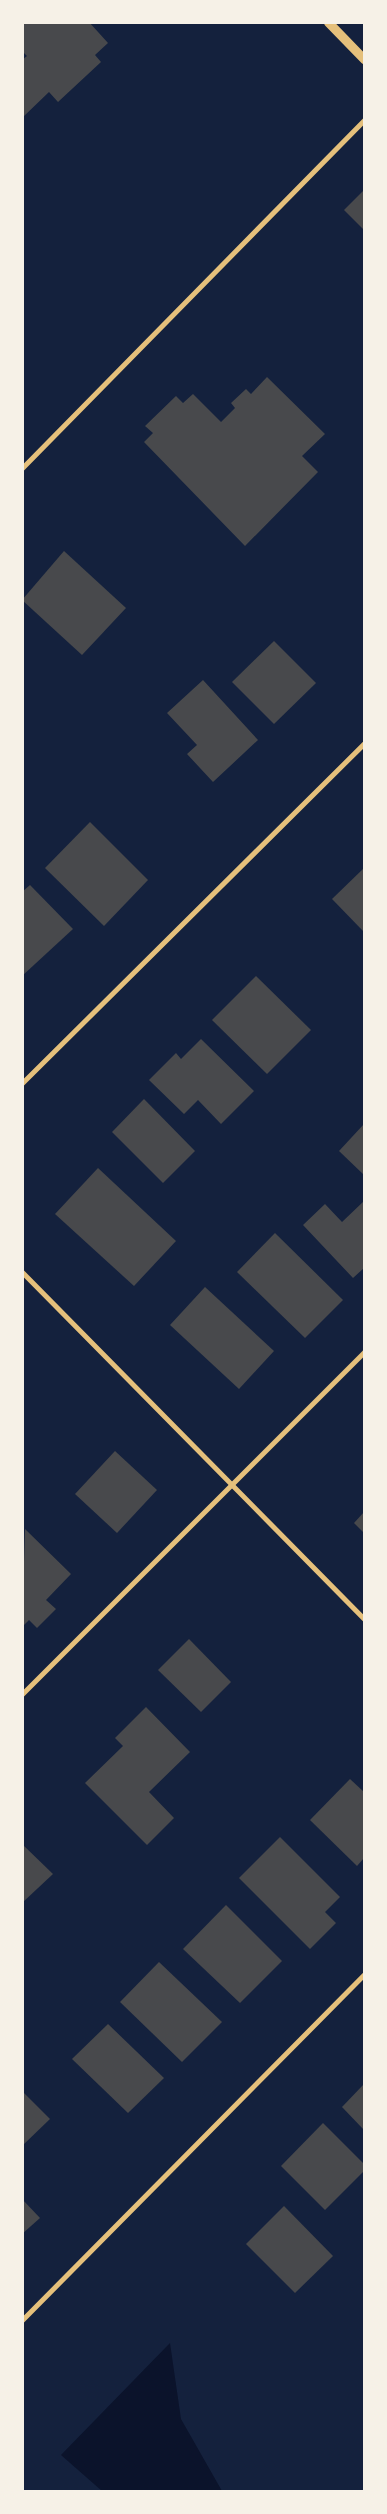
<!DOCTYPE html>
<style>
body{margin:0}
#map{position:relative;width:387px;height:2514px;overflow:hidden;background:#14213d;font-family:Ubuntu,sans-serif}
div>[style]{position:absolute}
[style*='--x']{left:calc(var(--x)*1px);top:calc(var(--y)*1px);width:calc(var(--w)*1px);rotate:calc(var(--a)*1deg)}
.water>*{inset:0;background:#0b132b}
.building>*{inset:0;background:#48494c}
.minor>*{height:5px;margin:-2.5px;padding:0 2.5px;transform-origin:2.5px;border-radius:2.5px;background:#e5c07b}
.tertiary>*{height:9px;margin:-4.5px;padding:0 4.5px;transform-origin:4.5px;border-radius:4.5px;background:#e5c07b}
span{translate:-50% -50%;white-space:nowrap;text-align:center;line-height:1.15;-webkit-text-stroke:4.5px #f6f1e7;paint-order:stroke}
.frame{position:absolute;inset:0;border:24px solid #f6f1e7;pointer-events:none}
</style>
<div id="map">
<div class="water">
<i style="clip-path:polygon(170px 2343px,181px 2419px,222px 2491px,102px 2491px,61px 2455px)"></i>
</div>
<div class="building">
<i style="clip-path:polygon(22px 22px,89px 22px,108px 43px,95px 55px,101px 62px,58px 102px,49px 92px,22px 118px,22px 60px,27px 56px,22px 51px)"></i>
<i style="clip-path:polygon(364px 190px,364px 230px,344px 210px)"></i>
<i style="clip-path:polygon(267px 377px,325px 434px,302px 456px,318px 472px,245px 546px,144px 442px,153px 433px,145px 426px,176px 396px,183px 403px,193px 394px,221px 422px,235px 408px,231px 403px,246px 389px,251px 394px)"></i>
<i style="clip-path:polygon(64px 551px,126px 608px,82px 655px,22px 600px)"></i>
<i style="clip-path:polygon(274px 641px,316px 683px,274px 724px,232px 682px)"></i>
<i style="clip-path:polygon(203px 680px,258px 740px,213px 782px,187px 754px,197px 745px,167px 713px)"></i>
<i style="clip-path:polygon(90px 822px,148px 880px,104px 926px,45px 868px)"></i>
<i style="clip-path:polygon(364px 868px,364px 932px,332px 899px)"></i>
<i style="clip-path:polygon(30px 885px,73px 929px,22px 976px,22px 892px)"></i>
<i style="clip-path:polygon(256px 976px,311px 1030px,267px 1074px,212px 1020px)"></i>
<i style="clip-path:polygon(201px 1039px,254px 1091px,221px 1124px,198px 1100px,184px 1114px,149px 1080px,176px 1053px,181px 1059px)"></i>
<i style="clip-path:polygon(144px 1099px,195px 1151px,163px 1183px,112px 1132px)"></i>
<i style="clip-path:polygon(364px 1124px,364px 1175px,339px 1151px)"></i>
<i style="clip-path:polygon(98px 1168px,176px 1241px,134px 1286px,55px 1214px)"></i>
<i style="clip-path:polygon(364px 1201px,364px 1268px,353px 1278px,303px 1225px,325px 1204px,342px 1222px)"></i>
<i style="clip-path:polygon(275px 1233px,343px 1300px,305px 1338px,237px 1272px)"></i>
<i style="clip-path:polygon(205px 1287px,274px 1351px,239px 1389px,170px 1325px)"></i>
<i style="clip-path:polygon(115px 1451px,157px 1490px,117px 1533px,75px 1494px)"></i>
<i style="clip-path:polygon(364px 1512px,364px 1533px,354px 1523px)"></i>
<i style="clip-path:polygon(25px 1529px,71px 1574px,46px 1600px,56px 1609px,37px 1628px,29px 1620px,22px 1627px)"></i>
<i style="clip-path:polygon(189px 1639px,231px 1682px,201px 1712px,158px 1670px)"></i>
<i style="clip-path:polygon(146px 1707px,190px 1752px,149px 1792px,174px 1818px,147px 1845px,85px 1783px,123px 1746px,115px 1738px)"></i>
<i style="clip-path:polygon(350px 1779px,364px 1792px,364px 1858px,357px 1866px,310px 1820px)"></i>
<i style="clip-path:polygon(280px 1837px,340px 1897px,325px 1912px,336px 1923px,310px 1949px,239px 1878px)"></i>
<i style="clip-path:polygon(22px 1844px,53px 1874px,22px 1903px)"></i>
<i style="clip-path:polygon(226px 1905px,282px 1961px,240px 2003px,183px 1949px)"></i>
<i style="clip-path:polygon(159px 1962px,222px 2022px,182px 2062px,120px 2002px)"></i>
<i style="clip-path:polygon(108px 2024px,164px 2078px,128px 2113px,72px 2059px)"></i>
<i style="clip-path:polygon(364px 2084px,364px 2130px,342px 2107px)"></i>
<i style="clip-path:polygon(22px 2091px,50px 2119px,22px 2146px)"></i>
<i style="clip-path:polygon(323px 2123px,364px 2164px,364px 2171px,325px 2210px,281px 2166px)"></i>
<i style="clip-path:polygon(22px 2199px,40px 2218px,22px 2234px)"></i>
<i style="clip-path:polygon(284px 2206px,333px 2256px,295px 2293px,246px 2244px)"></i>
</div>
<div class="minor">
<i style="--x:22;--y:468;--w:488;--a:-45.5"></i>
<i style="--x:22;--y:1083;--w:482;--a:-44.8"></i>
<i style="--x:22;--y:1272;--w:487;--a:45.4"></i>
<i style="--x:22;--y:1694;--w:484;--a:-45"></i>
<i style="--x:22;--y:2320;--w:486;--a:-45.3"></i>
</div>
<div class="tertiary">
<i style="--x:328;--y:22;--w:52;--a:45.8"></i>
</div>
<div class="frame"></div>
</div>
